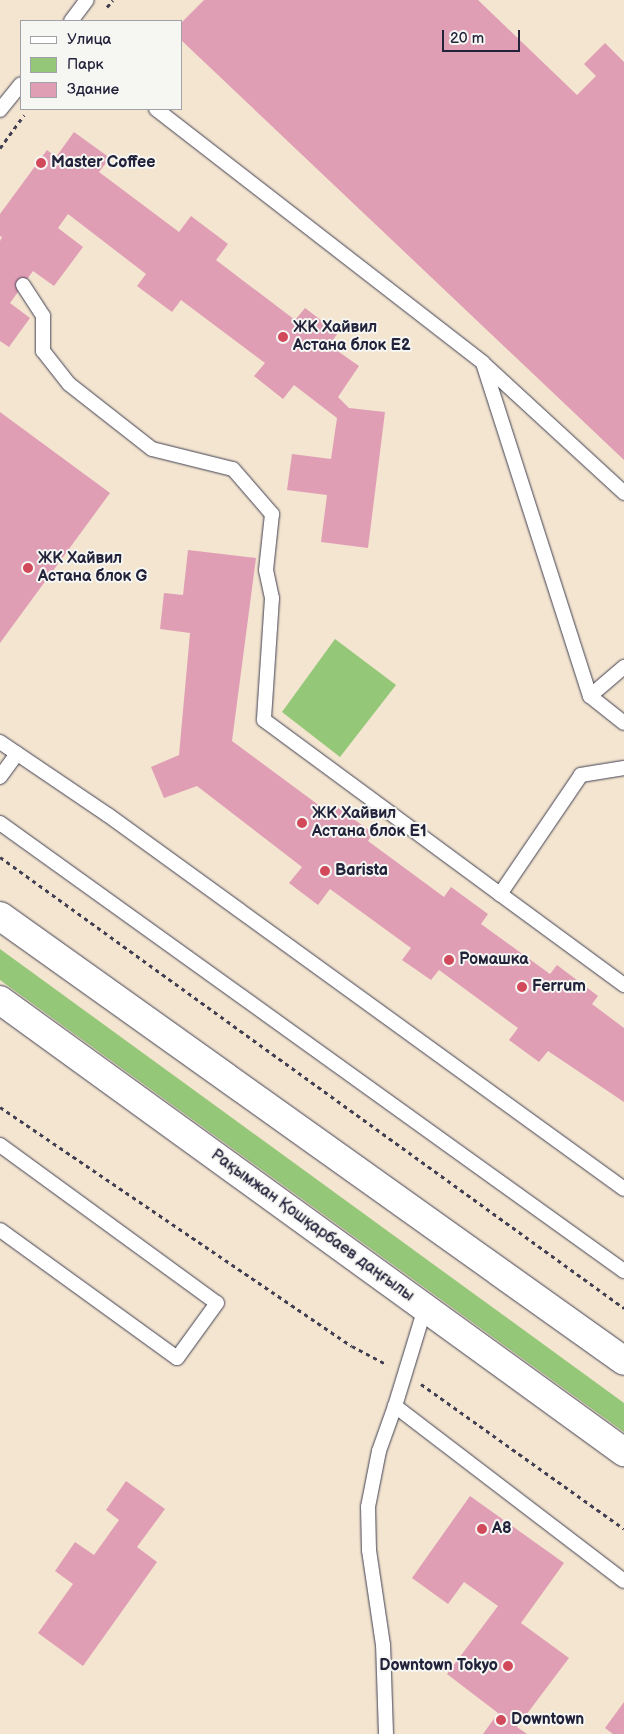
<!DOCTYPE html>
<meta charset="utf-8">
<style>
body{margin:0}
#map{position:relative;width:624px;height:1734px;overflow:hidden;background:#f3e5d0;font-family:"Balsamiq Sans",sans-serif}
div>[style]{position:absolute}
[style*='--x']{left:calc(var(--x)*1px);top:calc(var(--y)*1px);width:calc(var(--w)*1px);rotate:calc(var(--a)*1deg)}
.green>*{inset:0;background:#94c778}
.building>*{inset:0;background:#e09eb5}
.path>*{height:3px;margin-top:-1.5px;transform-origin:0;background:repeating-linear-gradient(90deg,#413f51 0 4px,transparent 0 8px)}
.roads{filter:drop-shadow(0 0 1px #413f51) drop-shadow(0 0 1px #413f51)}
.service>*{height:14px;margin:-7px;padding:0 7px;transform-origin:7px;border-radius:7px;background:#fff}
.secondary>*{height:28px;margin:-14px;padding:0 14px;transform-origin:14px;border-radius:14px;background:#fff}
.dots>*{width:14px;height:14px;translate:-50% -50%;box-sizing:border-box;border:2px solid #f6f6f2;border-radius:50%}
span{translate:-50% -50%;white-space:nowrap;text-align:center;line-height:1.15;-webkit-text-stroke:4px #f6f6f2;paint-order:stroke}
.poi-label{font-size:16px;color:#22223b;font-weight:700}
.left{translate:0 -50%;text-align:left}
.right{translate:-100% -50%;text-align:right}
.street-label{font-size:16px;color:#22223b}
.legend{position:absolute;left:20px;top:20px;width:162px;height:90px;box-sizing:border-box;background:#f6f6f2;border:1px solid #a1a1a9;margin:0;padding:6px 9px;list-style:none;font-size:15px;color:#22223b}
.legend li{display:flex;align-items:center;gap:10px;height:25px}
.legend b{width:25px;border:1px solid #a1a1a9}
.scale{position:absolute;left:442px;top:30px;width:78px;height:22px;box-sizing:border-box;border:2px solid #22223b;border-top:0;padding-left:6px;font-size:15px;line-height:18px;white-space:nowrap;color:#22223b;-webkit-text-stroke:4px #f6f6f2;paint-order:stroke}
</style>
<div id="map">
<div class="green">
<i style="clip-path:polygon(335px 639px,396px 685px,340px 757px,282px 712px)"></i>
<i style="clip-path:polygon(0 949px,624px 1403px,624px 1432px,0 980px)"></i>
</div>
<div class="building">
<i style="clip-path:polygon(204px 0,478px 0,577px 95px,596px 76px,584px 64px,605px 43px,624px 62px,624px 460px,181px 40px,181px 23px)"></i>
<i style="clip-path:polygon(74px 132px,110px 158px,99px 172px,179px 232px,191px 216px,228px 244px,216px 260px,295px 320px,305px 308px,338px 333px,329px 345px,359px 366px,338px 397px,349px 408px,385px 412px,368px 548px,321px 542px,327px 495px,287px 490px,292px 454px,331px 459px,337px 418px,294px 385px,283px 399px,254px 376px,265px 363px,181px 300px,172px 312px,137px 286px,146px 274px,68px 214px,58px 228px,83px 247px,54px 286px,33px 271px,10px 303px,30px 318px,9px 347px,0 341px,0 241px,2px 237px,0 236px,0 214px,47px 150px,56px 157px)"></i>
<i style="clip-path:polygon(0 412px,110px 493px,0 643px)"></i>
<i style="clip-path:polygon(188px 550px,256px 558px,232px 741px,328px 812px,334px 805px,373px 833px,368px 841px,444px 897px,451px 887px,488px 914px,481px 924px,550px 974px,557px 965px,598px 996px,592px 1004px,624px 1028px,624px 1102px,548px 1051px,539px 1062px,509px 1040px,518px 1028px,439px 970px,431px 980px,402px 960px,411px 948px,330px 889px,318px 905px,289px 883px,302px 867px,197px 786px,164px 798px,151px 767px,179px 755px,190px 633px,160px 629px,164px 593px,183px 595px)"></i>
<i style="clip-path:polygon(126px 1481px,165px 1509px,137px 1547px,157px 1562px,83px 1666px,38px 1633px,73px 1584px,55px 1571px,75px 1542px,94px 1555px,119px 1520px,106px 1510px)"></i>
<i style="clip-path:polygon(470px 1496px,564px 1563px,521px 1623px,569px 1658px,517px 1727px,527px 1734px,483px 1734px,498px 1713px,447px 1674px,498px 1606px,464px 1582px,448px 1604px,412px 1578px)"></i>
<i style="clip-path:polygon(624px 1702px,624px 1734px,613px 1734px,605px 1728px)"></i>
</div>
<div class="path">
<i style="--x:107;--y:7;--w:9;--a:-49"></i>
<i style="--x:0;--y:148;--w:41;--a:-54"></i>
<i style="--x:0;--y:857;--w:770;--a:35.86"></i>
<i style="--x:0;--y:1107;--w:425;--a:34.2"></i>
<i style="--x:352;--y:1346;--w:40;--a:28"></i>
<i style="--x:421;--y:1384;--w:249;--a:35.5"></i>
</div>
<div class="roads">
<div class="service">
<i style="--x:71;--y:21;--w:26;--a:-53"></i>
<i style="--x:156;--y:109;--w:414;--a:37.8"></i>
<i style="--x:483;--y:363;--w:350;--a:72.2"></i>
<i style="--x:590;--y:696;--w:43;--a:38.5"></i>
<i style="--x:0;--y:110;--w:33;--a:-51"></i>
<i style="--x:23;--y:285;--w:37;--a:57"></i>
<i style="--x:43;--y:316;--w:35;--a:90"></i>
<i style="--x:43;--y:351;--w:42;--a:51.8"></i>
<i style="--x:69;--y:384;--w:105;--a:38.1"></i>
<i style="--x:152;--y:449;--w:83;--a:13.9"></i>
<i style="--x:233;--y:469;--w:60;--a:49.1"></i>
<i style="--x:272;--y:514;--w:56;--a:96.1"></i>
<i style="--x:266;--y:570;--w:29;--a:78"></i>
<i style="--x:272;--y:598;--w:122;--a:93.8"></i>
<i style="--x:264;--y:720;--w:293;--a:36.4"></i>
<i style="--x:485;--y:365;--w:189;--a:42.6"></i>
<i style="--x:590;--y:696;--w:45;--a:-40.5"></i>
<i style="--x:0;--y:742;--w:130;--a:34.1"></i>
<i style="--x:108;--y:815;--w:637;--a:35.93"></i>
<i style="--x:624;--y:768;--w:44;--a:170.8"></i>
<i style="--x:581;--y:775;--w:144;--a:124.2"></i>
<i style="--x:500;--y:894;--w:154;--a:36.3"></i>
<i style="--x:0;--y:777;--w:29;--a:-54"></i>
<i style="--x:0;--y:823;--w:768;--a:35.68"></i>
<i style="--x:0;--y:1145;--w:268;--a:36.1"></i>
<i style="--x:217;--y:1303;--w:68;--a:126"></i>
<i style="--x:177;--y:1358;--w:218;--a:-144.1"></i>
<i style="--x:425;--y:1308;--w:102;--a:107"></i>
<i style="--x:395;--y:1406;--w:288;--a:37.4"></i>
<i style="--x:386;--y:1734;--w:89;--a:-91.9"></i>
<i style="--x:383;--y:1645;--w:96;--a:-98.4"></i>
<i style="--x:369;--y:1550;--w:43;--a:-91.3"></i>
<i style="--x:368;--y:1507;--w:57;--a:-78.9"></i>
<i style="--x:379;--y:1451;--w:48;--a:-70.4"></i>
</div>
<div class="secondary">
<i style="--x:0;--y:916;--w:766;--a:35.49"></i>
<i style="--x:0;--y:1000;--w:771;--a:35.92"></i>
</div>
</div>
<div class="dots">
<i style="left:41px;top:163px;background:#d1495b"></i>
<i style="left:283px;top:337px;background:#d1495b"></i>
<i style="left:28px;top:568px;background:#d1495b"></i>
<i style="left:302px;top:823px;background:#d1495b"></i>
<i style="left:325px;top:871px;background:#d1495b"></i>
<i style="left:449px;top:960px;background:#d1495b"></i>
<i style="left:522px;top:987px;background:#d1495b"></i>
<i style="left:482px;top:1529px;background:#d1495b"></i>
<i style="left:508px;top:1666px;background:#d1495b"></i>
<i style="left:501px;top:1720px;background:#d1495b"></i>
</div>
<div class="poi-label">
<span class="left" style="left:51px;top:163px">Master Coffee</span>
<span class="left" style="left:293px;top:337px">ЖК Хайвил<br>Астана блок E2</span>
<span class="left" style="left:38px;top:568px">ЖК Хайвил<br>Астана блок G</span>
<span class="left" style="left:312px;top:823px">ЖК Хайвил<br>Астана блок E1</span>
<span class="left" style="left:335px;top:871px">Barista</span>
<span class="left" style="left:459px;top:960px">Ромашка</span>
<span class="left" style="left:532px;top:987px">Ferrum</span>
<span class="left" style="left:492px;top:1529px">А8</span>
<span class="right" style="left:498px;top:1666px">Downtown Tokyo</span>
<span class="left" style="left:511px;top:1720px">Downtown</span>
</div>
<div class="street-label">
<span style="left:312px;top:1226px;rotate:36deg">Рақымжан Қошқарбаев даңғылы</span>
</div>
<ul class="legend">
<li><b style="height:6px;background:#fff"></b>Улица</li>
<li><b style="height:14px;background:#94c778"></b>Парк</li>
<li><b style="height:14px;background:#e09eb5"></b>Здание</li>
</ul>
<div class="scale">20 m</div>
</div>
